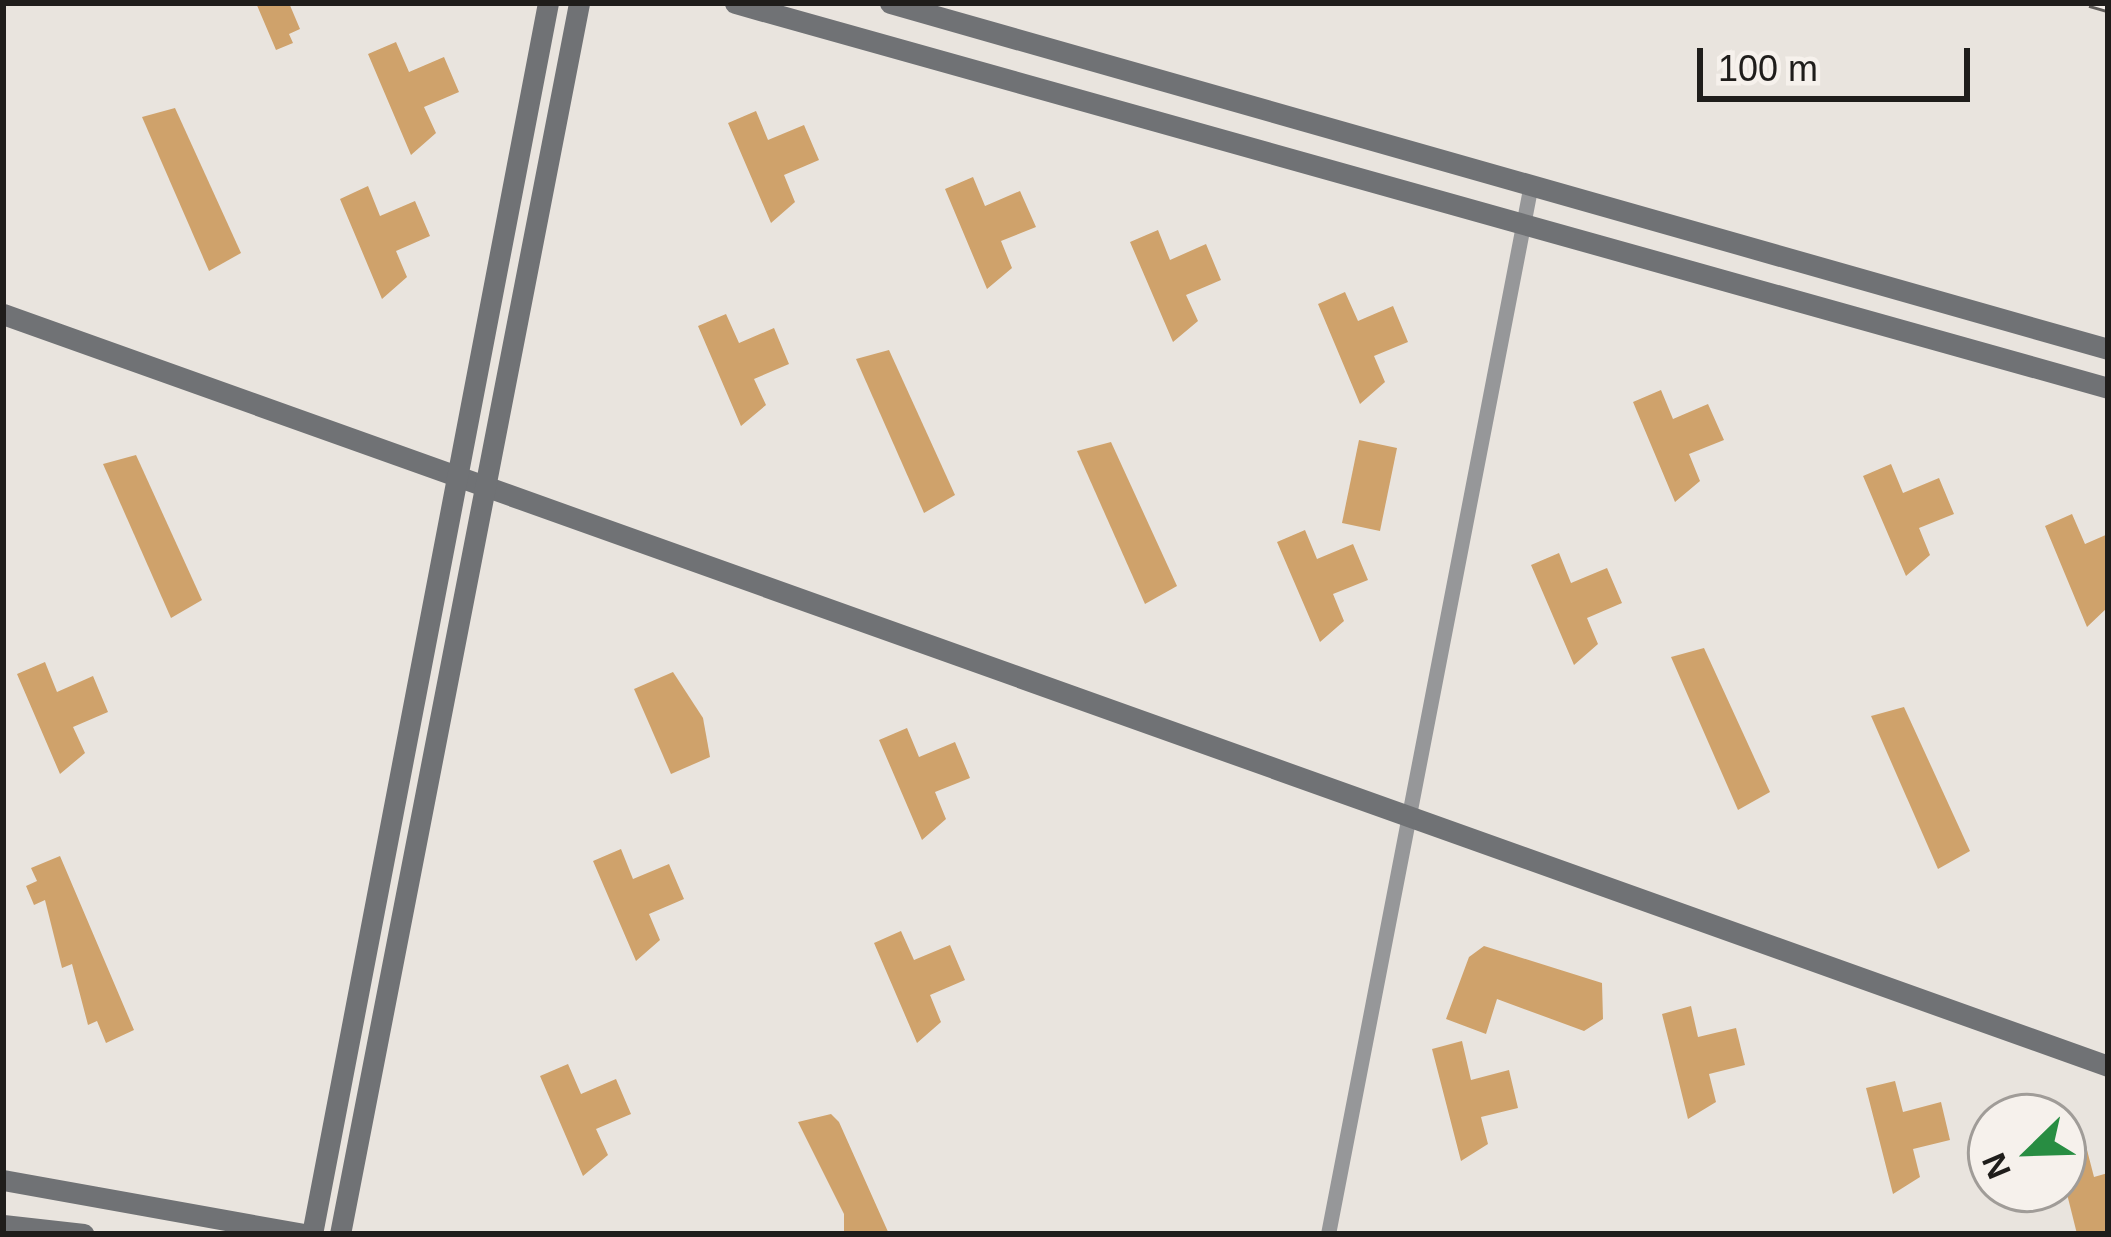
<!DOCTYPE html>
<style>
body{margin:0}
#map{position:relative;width:2111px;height:1237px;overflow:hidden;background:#e9e4de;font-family:Arial,sans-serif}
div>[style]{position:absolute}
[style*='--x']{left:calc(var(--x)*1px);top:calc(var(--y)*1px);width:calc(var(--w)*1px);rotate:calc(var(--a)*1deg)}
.building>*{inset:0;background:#cfa26b}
.street>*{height:15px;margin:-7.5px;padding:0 7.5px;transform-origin:7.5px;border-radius:7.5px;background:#969799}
.secondary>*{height:21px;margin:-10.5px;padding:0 10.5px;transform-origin:10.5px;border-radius:10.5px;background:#707275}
.rail>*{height:10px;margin-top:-5px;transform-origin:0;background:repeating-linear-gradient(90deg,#f6f1ec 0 18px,#605d5a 0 36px);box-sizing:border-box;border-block:3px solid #605d5a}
span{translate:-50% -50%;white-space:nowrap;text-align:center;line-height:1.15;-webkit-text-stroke:12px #f6f1ec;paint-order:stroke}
.frame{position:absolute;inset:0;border:6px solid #1f1d1b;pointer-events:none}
.north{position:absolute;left:1967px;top:1093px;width:120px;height:120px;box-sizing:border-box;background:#f6f1ec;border:3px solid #a09c98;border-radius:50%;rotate:247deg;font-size:33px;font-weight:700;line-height:48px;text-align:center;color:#1f1d1b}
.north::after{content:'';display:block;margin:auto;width:42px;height:54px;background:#288d42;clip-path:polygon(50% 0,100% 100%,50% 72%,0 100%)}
.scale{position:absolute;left:1697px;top:48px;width:273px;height:54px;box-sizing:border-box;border:6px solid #1f1d1b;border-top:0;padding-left:15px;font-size:36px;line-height:42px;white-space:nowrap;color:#1f1d1b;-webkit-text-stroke:9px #f6f1ec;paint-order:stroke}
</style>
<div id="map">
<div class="building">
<i style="clip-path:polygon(256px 3px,289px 3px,300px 29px,289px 34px,293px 43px,276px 50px)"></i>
<i style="clip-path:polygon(396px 42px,409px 72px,444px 57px,459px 92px,424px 107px,436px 133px,411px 155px,368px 54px)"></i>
<i style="clip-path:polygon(175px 108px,241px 253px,209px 271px,142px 117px)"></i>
<i style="clip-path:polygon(756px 111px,768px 140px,804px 125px,819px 160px,784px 175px,795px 202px,771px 223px,728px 123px)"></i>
<i style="clip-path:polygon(973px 177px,985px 206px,1020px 191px,1036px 227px,1001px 241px,1012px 268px,987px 289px,945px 189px)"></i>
<i style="clip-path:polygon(368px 186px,380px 216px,415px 201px,430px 236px,396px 251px,407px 277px,382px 299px,340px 199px)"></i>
<i style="clip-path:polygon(1158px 230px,1170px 260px,1206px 244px,1221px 280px,1186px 295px,1198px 321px,1173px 342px,1130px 242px)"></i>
<i style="clip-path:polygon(1345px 292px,1358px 321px,1393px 306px,1408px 342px,1374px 356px,1385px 382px,1360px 404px,1318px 304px)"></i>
<i style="clip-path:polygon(726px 314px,739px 343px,774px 328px,789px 364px,754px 379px,766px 405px,741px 426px,698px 326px)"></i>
<i style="clip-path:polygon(889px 350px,955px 495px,924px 513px,856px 359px)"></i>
<i style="clip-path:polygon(1661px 390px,1673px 419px,1708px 404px,1724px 440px,1689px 454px,1700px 481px,1675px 502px,1633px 402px)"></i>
<i style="clip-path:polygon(1359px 440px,1397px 448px,1380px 531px,1342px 523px)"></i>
<i style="clip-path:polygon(1111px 442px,1177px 586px,1145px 604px,1077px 451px)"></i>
<i style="clip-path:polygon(136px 455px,202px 600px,171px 618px,103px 464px)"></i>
<i style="clip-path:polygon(1891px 464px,1903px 493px,1939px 478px,1954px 514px,1919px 528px,1930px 555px,1906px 576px,1863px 476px)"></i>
<i style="clip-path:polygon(2072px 514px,2085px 544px,2108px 534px,2108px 607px,2087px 627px,2045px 526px)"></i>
<i style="clip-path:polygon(1305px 530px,1317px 559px,1353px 544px,1368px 580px,1333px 594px,1344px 621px,1320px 642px,1277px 542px)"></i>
<i style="clip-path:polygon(1559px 553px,1571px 583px,1607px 568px,1622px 603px,1587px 618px,1598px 644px,1574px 665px,1531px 565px)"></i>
<i style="clip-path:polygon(1704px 648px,1770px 792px,1738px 810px,1671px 657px)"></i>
<i style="clip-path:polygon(45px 662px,57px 692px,93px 676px,108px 712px,73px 727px,85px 753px,60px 774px,17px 674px)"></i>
<i style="clip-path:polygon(673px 672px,703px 718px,710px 757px,671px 774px,634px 689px)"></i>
<i style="clip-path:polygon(1904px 707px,1970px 851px,1938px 869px,1871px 716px)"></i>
<i style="clip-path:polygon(907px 728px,919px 757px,955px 742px,970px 778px,935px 792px,946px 819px,922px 840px,879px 740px)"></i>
<i style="clip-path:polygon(621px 849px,633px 879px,669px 864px,684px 899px,649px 914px,660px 940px,636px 961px,593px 861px)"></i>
<i style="clip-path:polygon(60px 856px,134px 1030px,106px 1043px,97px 1021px,88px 1025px,72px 964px,62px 968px,45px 900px,34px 905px,26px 886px,37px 881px,31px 868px)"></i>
<i style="clip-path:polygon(901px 931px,914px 960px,950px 945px,965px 980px,930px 995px,941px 1022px,917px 1043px,874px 943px)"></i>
<i style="clip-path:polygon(1484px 946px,1602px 983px,1603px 1019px,1584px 1031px,1497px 999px,1486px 1034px,1446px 1019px,1469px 957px)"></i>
<i style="clip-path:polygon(1691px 1006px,1698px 1037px,1736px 1028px,1745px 1065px,1709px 1074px,1716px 1102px,1688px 1119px,1662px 1014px)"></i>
<i style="clip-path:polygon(1462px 1041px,1471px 1080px,1509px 1070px,1518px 1108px,1481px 1117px,1488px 1144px,1461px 1161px,1432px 1049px)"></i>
<i style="clip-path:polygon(568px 1064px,581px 1094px,616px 1079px,631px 1114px,596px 1129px,608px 1155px,583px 1176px,540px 1076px)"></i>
<i style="clip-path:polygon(1895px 1081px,1903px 1112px,1941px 1102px,1950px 1140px,1913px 1149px,1920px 1177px,1893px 1194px,1866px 1088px)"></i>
<i style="clip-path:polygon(831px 1114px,839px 1122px,889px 1234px,844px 1234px,844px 1214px,798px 1122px)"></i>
<i style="clip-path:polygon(2086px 1146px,2094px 1177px,2108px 1173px,2108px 1234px,2077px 1234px,2063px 1178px,2063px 1152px)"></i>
</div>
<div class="street">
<i style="--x:1328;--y:1234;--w:1069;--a:-79.06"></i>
</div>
<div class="secondary">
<i style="--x:735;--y:3;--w:1426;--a:15.66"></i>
<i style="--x:890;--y:3;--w:1266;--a:15.86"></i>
<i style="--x:3;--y:314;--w:2235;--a:19.66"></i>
<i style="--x:3;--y:1180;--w:306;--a:10.2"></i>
<i style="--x:3;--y:1225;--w:81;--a:6.4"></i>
<i style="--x:312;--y:1234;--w:1253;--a:-79.15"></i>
<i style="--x:340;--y:1234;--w:1254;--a:-79.01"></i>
</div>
<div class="rail">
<i style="--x:2090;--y:3;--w:19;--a:16"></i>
</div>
<div class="frame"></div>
<div class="north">N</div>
<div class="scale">100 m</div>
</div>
